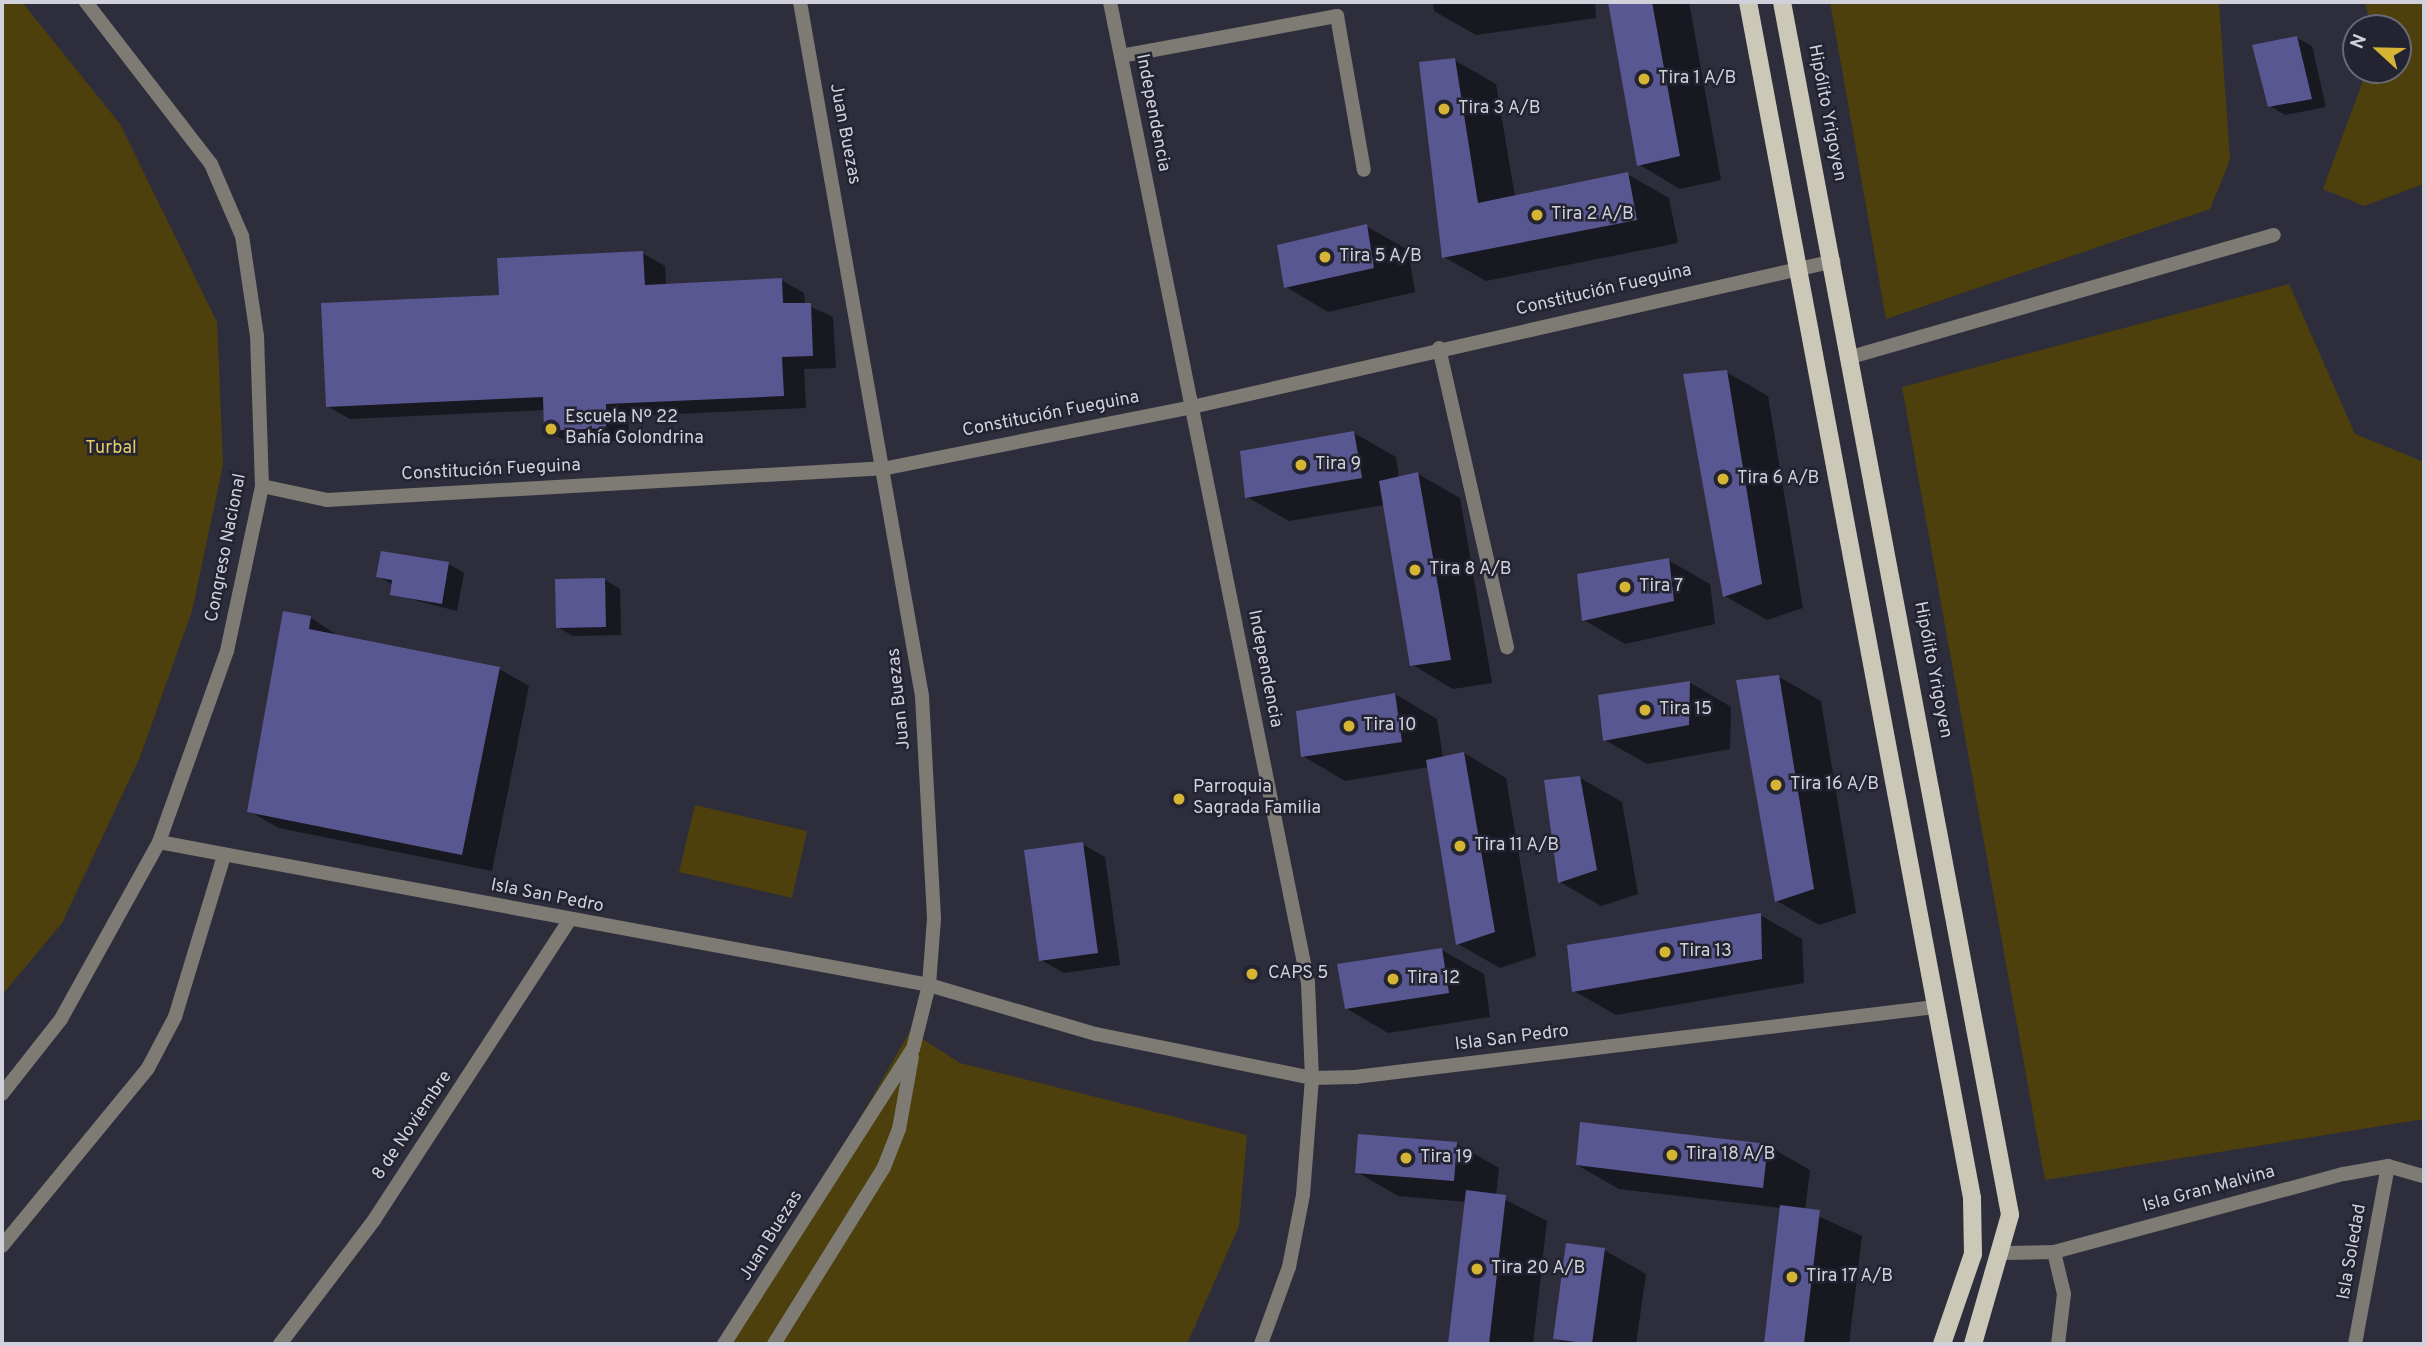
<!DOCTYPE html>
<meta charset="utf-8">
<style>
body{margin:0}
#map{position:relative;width:2426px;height:1346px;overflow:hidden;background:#2d2d3c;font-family:Overpass,sans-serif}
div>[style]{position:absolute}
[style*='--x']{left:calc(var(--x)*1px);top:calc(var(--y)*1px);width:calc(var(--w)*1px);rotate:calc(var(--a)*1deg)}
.green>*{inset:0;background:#4d400c}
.shadow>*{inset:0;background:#0007}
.building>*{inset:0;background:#595791}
.service>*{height:14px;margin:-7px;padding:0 7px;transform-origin:7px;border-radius:7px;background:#7d7b74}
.pedestrian>*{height:14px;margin:-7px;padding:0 7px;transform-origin:7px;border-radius:7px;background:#7d7b74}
.minor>*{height:14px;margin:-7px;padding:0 7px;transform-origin:7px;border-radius:7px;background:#7d7b74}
.primary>*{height:18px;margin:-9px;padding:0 9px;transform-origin:9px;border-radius:9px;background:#ccc8b8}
.dots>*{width:19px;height:19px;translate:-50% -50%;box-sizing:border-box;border:4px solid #232331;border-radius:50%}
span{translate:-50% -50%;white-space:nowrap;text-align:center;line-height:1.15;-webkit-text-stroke:5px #232331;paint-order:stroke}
.poi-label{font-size:18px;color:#d1d1db}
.left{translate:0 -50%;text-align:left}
.street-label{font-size:18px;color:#d1d1db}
.park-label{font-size:18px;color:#e7cb6a}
.frame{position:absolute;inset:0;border:4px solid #d1d1db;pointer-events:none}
.north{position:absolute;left:2342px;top:14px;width:70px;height:70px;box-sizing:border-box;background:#232331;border:2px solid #696975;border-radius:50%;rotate:292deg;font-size:19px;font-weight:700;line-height:28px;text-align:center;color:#d1d1db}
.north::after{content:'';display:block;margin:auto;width:24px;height:32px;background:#d6b534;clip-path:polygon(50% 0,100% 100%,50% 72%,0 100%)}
</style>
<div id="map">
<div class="green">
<i style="clip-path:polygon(2px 2px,22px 2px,120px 124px,217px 322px,223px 465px,192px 611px,140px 757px,62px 923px,2px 995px)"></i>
<i style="clip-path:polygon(1830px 2px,2219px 2px,2230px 160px,2210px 209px,1886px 319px)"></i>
<i style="clip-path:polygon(2365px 2px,2424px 2px,2424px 184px,2364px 206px,2323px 189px,2367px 70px,2398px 70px,2398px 28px,2371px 28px)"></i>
<i style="clip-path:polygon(2289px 284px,2355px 434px,2424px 462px,2424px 1119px,2045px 1180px,1902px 387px)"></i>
<i style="clip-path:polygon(695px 805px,807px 831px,792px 898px,679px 872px)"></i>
<i style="clip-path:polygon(910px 1031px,960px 1063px,1247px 1135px,1239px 1226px,1187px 1344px,731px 1344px)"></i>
</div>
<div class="shadow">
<i style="clip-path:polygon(1433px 2px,1595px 2px,1596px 18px,1476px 35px,1434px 11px)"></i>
<i style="clip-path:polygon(1609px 2px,1689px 2px,1721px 180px,1680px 189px,1638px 164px)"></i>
<i style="clip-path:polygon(2297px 38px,2312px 46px,2326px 107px,2285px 115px,2270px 106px)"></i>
<i style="clip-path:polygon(1454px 60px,1496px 84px,1515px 197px,1627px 174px,1669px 198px,1678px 243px,1486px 281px,1444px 257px)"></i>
<i style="clip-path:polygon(1366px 226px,1408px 250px,1415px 292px,1328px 312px,1286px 287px)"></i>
<i style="clip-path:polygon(642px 253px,665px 266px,666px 285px,781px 280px,804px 293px,805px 304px,833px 317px,836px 368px,804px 369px,806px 408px,628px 416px,629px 440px,569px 443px,546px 430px,545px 410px,350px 419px,327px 406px,501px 296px)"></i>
<i style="clip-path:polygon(1726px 372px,1768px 396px,1803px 608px,1767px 620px,1725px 596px)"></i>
<i style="clip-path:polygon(1354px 433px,1396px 457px,1399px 478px,1418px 474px,1460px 498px,1492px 683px,1453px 689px,1411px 664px,1385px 505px,1289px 521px,1247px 497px)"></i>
<i style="clip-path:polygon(382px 553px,449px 564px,464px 573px,457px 611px,391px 594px,393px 585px,378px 576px)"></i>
<i style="clip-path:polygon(1668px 560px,1710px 584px,1715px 624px,1625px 644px,1584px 620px)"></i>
<i style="clip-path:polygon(605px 580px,620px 589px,621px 635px,573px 636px,557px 627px)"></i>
<i style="clip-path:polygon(311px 618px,340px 637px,499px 669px,529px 686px,492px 871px,279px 828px,249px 811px)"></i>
<i style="clip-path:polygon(1779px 677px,1821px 701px,1856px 913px,1819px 925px,1777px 901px)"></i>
<i style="clip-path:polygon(1689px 682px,1731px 707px,1730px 749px,1647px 764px,1605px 740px)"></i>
<i style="clip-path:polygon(1395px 694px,1437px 719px,1443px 758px,1464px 753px,1506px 778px,1536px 956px,1500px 968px,1458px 944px,1429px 767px,1345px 781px,1303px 756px)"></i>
<i style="clip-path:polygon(1580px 778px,1622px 802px,1638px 894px,1601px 906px,1560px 882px)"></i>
<i style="clip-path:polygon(1082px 844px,1105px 857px,1120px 965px,1064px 973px,1041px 960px)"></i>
<i style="clip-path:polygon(1760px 915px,1802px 939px,1804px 983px,1616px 1015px,1574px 991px)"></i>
<i style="clip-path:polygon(1442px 950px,1484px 974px,1490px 1017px,1388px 1033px,1346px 1008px)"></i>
<i style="clip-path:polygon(1582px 1123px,1768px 1146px,1810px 1170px,1805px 1210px,1862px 1236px,1849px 1344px,1766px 1344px,1782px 1208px,1619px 1189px,1577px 1165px)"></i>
<i style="clip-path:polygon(1457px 1144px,1499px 1168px,1496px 1195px,1547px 1221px,1533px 1344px,1450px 1344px,1466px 1202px,1398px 1196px,1357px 1172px)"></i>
<i style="clip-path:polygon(1604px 1250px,1646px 1274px,1636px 1344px,1565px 1344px,1555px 1338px)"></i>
</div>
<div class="building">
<i style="clip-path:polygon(1608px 2px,1652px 2px,1680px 156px,1637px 166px)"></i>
<i style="clip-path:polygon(2297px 36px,2312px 99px,2268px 107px,2252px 45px)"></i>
<i style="clip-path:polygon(1455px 58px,1478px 203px,1628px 172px,1637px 220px,1442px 258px,1419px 62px)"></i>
<i style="clip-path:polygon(1367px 224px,1374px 268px,1284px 288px,1277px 245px)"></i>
<i style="clip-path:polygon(643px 251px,645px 285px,782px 278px,783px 303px,811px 303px,813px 356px,782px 357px,784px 396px,606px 404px,606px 428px,544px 431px,543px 397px,326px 407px,321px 303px,499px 295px,497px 258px)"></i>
<i style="clip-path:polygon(1727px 370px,1762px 584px,1723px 597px,1683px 374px)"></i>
<i style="clip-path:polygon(1354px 431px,1362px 478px,1245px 498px,1240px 451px)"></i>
<i style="clip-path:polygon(1418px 472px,1451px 660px,1410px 666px,1379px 481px)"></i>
<i style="clip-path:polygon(381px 551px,449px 562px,442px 604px,390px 595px,392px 580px,376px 577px)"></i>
<i style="clip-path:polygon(1669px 558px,1674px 601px,1582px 621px,1577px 574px)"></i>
<i style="clip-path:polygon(605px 578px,606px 627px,556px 628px,555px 579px)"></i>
<i style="clip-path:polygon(283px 611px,311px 616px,309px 629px,500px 667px,462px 855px,247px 812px)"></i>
<i style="clip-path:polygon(1779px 675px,1814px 889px,1775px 902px,1736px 680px)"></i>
<i style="clip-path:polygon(1690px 681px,1689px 725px,1603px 741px,1598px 695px)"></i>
<i style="clip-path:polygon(1395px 693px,1402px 742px,1301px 757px,1296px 711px)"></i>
<i style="clip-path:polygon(1464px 752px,1495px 932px,1456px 945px,1426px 760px)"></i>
<i style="clip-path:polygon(1580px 776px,1597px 870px,1558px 883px,1544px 780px)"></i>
<i style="clip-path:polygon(1083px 842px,1098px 953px,1039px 961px,1024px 850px)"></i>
<i style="clip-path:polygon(1761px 913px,1762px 959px,1572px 992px,1567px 945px)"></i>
<i style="clip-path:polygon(1442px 948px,1449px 993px,1345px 1009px,1337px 964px)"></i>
<i style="clip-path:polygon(1580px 1122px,1768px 1144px,1763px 1188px,1576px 1165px)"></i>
<i style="clip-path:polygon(1358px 1134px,1457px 1142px,1454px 1181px,1355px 1173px)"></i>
<i style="clip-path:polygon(1466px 1190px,1506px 1195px,1489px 1344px,1448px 1344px)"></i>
<i style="clip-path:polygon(1780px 1205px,1820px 1210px,1804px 1344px,1764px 1344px)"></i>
<i style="clip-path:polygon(1566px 1243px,1605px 1248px,1592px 1344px,1553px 1339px)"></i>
</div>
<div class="service">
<i style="--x:1439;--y:348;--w:307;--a:77.2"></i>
<i style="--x:1851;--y:357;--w:440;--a:-16.1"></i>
</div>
<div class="pedestrian">
<i style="--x:929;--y:985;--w:174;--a:16.4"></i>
</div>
<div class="minor">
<i style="--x:1110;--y:2;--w:1001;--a:78.59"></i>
<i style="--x:1308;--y:983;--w:95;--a:87.6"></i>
<i style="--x:1312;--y:1078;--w:117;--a:94.4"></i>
<i style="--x:1303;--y:1195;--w:73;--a:101"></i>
<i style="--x:1289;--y:1267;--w:82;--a:110"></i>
<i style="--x:1121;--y:56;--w:220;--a:-10.5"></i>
<i style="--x:1337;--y:16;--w:156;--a:80.1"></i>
<i style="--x:262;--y:486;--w:66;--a:12.2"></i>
<i style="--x:327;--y:500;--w:561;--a:-3.27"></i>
<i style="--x:887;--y:468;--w:311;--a:-11.3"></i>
<i style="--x:1192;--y:407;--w:658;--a:-12.81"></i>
<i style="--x:159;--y:842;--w:783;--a:10.52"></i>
<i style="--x:1096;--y:1034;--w:220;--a:11.5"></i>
<i style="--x:1312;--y:1078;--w:43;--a:-1.3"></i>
<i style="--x:1355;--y:1077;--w:584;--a:-6.88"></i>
<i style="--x:2;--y:1094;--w:95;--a:-51.8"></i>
<i style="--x:61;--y:1019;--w:202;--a:-61"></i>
<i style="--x:159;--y:842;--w:203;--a:-70.4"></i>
<i style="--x:227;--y:651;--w:169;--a:-78"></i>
<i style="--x:262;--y:486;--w:150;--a:-91.9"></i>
<i style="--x:257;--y:336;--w:101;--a:-98.5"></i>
<i style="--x:242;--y:236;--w:78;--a:-113.3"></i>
<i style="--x:211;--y:164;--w:205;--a:-127.7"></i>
<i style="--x:2;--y:1246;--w:230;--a:-50.6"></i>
<i style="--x:148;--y:1068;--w:58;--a:-62.1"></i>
<i style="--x:175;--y:1017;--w:168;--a:-73.1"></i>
<i style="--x:2054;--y:1252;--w:43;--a:76.6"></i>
<i style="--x:2064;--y:1294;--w:50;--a:96.8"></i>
<i style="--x:2004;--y:1253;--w:50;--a:-1.1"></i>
<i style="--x:2054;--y:1252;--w:300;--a:-15.1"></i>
<i style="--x:2344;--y:1174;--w:45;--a:-10.3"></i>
<i style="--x:2388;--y:1166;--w:37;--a:16"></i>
<i style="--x:280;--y:1344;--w:156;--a:-52.8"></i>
<i style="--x:374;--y:1220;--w:357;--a:-56.9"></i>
<i style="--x:724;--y:1344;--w:350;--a:-57.4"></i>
<i style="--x:913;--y:1049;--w:66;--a:-76"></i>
<i style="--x:929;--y:985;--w:67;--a:-85.7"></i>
<i style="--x:934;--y:918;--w:222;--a:-93.1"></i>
<i style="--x:922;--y:696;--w:705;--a:-99.97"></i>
<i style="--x:774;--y:1344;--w:208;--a:-58.1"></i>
<i style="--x:884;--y:1167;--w:41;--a:-68.5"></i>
<i style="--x:899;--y:1129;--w:73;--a:-79.8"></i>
<i style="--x:2355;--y:1344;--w:181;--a:-79.5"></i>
</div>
<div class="primary">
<i style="--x:1748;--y:2;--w:1217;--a:79.39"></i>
<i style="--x:1972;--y:1198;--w:56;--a:89"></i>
<i style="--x:1973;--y:1254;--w:95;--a:109"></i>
<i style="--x:1782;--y:2;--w:1234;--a:79.35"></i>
<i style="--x:2010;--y:1215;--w:134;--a:106"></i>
</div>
<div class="dots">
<i style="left:1644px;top:79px;background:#d6b534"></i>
<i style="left:1444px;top:109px;background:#d6b534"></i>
<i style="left:1537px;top:215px;background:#d6b534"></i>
<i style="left:1325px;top:257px;background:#d6b534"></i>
<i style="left:551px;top:429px;background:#d6b534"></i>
<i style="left:1301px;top:465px;background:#d6b534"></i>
<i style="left:1723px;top:479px;background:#d6b534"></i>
<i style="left:1415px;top:570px;background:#d6b534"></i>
<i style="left:1625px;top:587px;background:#d6b534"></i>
<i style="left:1645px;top:710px;background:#d6b534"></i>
<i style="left:1349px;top:726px;background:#d6b534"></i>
<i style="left:1776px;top:785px;background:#d6b534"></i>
<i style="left:1179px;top:799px;background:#d6b534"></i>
<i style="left:1460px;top:846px;background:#d6b534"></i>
<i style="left:1665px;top:952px;background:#d6b534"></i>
<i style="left:1252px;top:974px;background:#d6b534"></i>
<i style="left:1393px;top:979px;background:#d6b534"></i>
<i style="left:1672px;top:1155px;background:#d6b534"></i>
<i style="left:1406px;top:1158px;background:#d6b534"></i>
<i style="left:1477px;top:1269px;background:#d6b534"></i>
<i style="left:1792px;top:1277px;background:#d6b534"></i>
</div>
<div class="poi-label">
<span class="left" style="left:1658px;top:79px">Tira 1 A/B</span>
<span class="left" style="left:1458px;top:109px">Tira 3 A/B</span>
<span class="left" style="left:1551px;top:215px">Tira 2 A/B</span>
<span class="left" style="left:1339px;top:257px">Tira 5 A/B</span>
<span class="left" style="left:565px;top:429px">Escuela Nº 22<br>Bahía Golondrina</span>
<span class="left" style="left:1315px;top:465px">Tira 9</span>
<span class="left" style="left:1737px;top:479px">Tira 6 A/B</span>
<span class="left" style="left:1429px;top:570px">Tira 8 A/B</span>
<span class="left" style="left:1639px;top:587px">Tira 7</span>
<span class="left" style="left:1659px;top:710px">Tira 15</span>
<span class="left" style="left:1363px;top:726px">Tira 10</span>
<span class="left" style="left:1790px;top:785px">Tira 16 A/B</span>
<span class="left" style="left:1193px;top:799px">Parroquia<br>Sagrada Familia</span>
<span class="left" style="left:1474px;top:846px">Tira 11 A/B</span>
<span class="left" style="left:1679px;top:952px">Tira 13</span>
<span class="left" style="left:1268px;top:974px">CAPS 5</span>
<span class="left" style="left:1407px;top:979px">Tira 12</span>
<span class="left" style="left:1686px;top:1155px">Tira 18 A/B</span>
<span class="left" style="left:1420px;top:1158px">Tira 19</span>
<span class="left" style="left:1491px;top:1269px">Tira 20 A/B</span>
<span class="left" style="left:1806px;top:1277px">Tira 17 A/B</span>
</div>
<div class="street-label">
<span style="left:1152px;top:113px;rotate:79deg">Independencia</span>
<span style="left:1826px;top:113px;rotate:79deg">Hipólito Yrigoyen</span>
<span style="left:844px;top:134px;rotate:79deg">Juan Buezas</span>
<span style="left:1604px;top:291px;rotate:-13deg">Constitución Fueguina</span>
<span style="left:1051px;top:415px;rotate:-11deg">Constitución Fueguina</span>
<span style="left:491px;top:471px;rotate:-3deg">Constitución Fueguina</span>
<span style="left:227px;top:548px;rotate:-79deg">Congreso Nacional</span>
<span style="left:1264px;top:669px;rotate:79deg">Independencia</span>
<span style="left:1932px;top:670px;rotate:79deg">Hipólito Yrigoyen</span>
<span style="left:900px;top:699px;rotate:-96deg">Juan Buezas</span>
<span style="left:547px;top:897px;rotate:11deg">Isla San Pedro</span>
<span style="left:1512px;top:1039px;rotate:-7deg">Isla San Pedro</span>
<span style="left:413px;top:1126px;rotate:-56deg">8 de Noviembre</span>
<span style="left:2209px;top:1190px;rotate:-15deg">Isla Gran Malvina</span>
<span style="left:772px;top:1236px;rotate:-58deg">Juan Buezas</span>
<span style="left:2353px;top:1252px;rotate:-80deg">Isla Soledad</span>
</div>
<div class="park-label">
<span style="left:111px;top:449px">Turbal</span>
</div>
<div class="frame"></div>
<div class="north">N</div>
</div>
